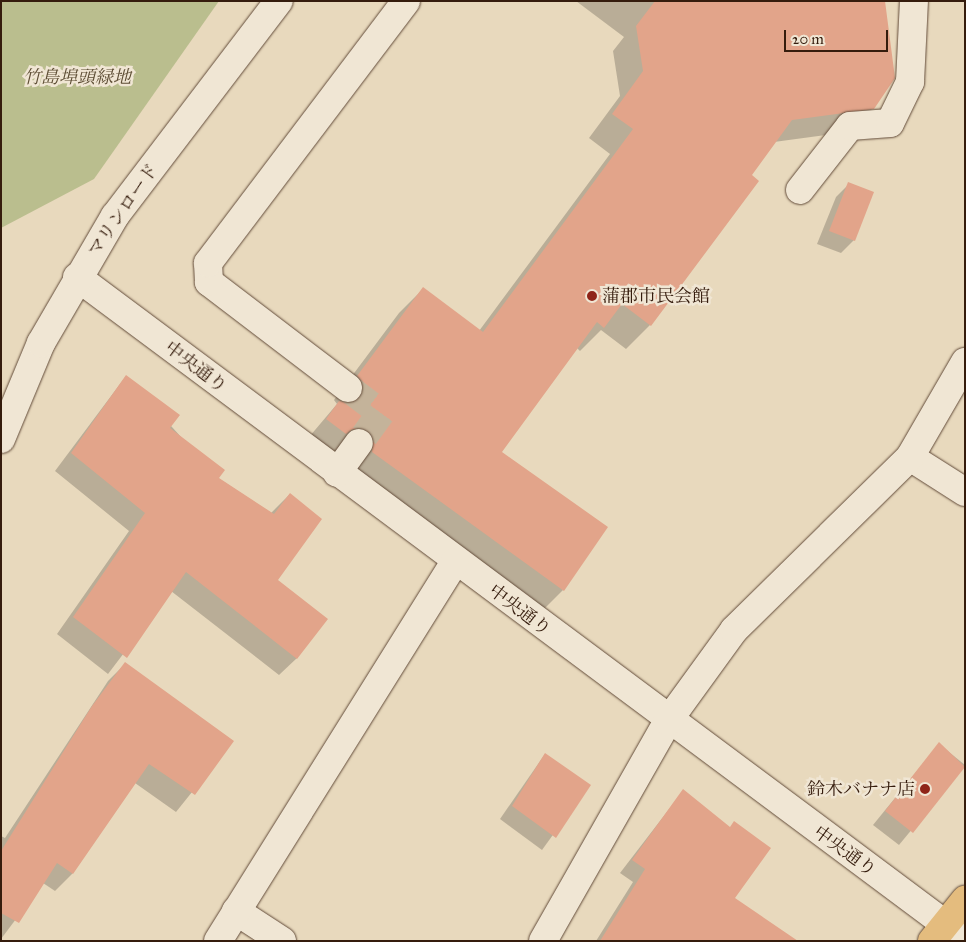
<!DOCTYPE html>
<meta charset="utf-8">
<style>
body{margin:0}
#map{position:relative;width:966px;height:942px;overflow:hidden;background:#e8d9bd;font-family:"IM FELL Great Primer","Noto Serif JP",serif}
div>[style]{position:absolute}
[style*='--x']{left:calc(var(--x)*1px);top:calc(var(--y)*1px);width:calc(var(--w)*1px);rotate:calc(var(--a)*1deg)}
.green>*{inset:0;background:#babe8e}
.shadow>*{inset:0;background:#0003}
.building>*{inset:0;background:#e2a48a}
.minor-tunnel>*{height:28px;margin-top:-14px;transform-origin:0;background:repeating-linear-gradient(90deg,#c4b39a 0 28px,transparent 0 42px)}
.roads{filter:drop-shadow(0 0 1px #624b39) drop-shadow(0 0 1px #624b39)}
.minor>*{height:28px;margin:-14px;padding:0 14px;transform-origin:14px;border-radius:14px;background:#f0e6d4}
.major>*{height:28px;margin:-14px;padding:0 14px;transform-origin:14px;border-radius:14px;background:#e4bc7e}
.dots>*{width:14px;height:14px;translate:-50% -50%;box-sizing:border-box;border:2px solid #f0e6d4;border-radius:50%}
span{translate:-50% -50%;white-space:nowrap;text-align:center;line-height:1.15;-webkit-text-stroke:5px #f0e6d4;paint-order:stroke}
.park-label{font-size:18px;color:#5d4d34;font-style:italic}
.street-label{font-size:18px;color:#351c0d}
.poi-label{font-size:18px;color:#351c0d}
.left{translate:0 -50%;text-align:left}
.right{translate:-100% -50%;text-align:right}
.frame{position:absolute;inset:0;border:2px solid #351c0d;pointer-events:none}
.scale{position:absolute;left:784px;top:30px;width:104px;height:22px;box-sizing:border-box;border:2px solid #351c0d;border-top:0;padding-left:6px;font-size:15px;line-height:18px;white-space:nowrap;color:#351c0d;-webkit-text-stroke:4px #f0e6d4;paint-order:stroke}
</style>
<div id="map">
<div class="green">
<i style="clip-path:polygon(1px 1px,219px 1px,94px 179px,1px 228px)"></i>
</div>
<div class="shadow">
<i style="clip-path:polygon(576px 1px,883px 1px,873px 108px,848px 132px,774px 142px,750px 176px,757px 181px,650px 325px,626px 349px,601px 330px,580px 351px,577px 348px,500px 452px,563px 590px,539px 614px,328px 452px,304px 443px,337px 404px,334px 400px,399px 313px,423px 289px,479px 331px,610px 154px,589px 138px,620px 96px,613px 51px,624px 37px)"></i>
<i style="clip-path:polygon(849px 184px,854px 240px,841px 253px,817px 244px,836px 197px)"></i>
<i style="clip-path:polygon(126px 376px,218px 478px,271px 513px,290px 494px,276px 580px,297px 658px,279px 675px,171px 591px,108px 674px,57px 634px,129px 531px,55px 471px)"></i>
<i style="clip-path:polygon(125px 664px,233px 741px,176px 812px,135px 783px,72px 874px,55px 891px,43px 883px,1px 939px,1px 836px,5px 838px,108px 681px)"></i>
<i style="clip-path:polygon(939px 744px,965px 765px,899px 845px,873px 825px)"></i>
<i style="clip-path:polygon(545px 754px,589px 785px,542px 850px,500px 819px)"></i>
<i style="clip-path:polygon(683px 791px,734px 898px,765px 941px,596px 941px,633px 882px,620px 873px)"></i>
</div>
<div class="building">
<i style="clip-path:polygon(655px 1px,885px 1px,895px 78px,874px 109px,792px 120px,752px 175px,759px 181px,651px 326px,622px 304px,604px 328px,597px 322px,502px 452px,608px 527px,564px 591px,372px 452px,373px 437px,368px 430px,353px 429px,346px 434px,326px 419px,339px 401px,354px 403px,361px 397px,363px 382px,357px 376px,423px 287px,483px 332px,633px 129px,612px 114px,643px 71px,636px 26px)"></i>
<i style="clip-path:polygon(848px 182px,874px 192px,855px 241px,829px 231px)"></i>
<i style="clip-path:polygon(126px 375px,180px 415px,170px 428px,225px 470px,219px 478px,274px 514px,290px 493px,322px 519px,278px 580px,328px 619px,297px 659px,186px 572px,127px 658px,73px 617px,145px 513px,71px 453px)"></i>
<i style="clip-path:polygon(125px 662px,234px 741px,195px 795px,149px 764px,73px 874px,57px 863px,19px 923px,1px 913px,1px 851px,92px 706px)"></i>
<i style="clip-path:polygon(939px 742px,965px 767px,913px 833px,885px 811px)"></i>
<i style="clip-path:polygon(545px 753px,591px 785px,556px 838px,512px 806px)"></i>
<i style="clip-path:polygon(683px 789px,730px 827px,734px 821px,771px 848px,735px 898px,798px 941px,600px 941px,645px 869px,632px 860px)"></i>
</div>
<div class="minor-tunnel">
<i style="--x:348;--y:388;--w:41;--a:37.1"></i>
<i style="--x:381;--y:413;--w:37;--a:126"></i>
</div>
<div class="roads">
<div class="minor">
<i style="--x:800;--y:190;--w:81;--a:-52"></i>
<i style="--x:850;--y:126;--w:40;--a:-4.3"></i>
<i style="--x:890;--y:123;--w:46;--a:-64"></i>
<i style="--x:910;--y:82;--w:81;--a:-87.2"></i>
<i style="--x:77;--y:277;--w:1108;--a:36.7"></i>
<i style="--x:348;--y:388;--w:175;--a:-142.7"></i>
<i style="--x:209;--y:282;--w:19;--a:-93"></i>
<i style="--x:208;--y:263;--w:328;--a:-52.9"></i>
<i style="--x:1;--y:439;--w:104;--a:-67.4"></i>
<i style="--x:41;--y:343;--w:147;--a:-59.8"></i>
<i style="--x:115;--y:216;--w:270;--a:-52.7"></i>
<i style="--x:910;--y:457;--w:65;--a:32.5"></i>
<i style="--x:337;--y:473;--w:37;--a:-54"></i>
<i style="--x:236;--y:911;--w:55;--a:33.1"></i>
<i style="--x:218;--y:941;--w:447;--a:-58"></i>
<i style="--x:543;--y:941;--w:253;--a:-60.4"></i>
<i style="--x:668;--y:721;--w:112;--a:-54"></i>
<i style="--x:734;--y:630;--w:247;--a:-44.5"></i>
<i style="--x:910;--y:457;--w:110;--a:-59.9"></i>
</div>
<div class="major">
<i style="--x:932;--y:941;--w:53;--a:-51.2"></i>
</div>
</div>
<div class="dots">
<i style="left:592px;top:296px;background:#8f2418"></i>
<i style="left:925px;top:789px;background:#8f2418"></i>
</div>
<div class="park-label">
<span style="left:77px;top:77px">竹島埠頭緑地</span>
</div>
<div class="street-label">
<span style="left:123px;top:210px;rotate:-55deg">マリンロード</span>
<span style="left:196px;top:367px;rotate:37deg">中央通り</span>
<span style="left:520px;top:610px;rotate:37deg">中央通り</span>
<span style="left:845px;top:851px;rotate:36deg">中央通り</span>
</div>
<div class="poi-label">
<span class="left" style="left:602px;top:296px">蒲郡市民会館</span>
<span class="right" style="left:915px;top:789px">鈴木バナナ店</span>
</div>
<div class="frame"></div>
<div class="scale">20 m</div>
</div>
